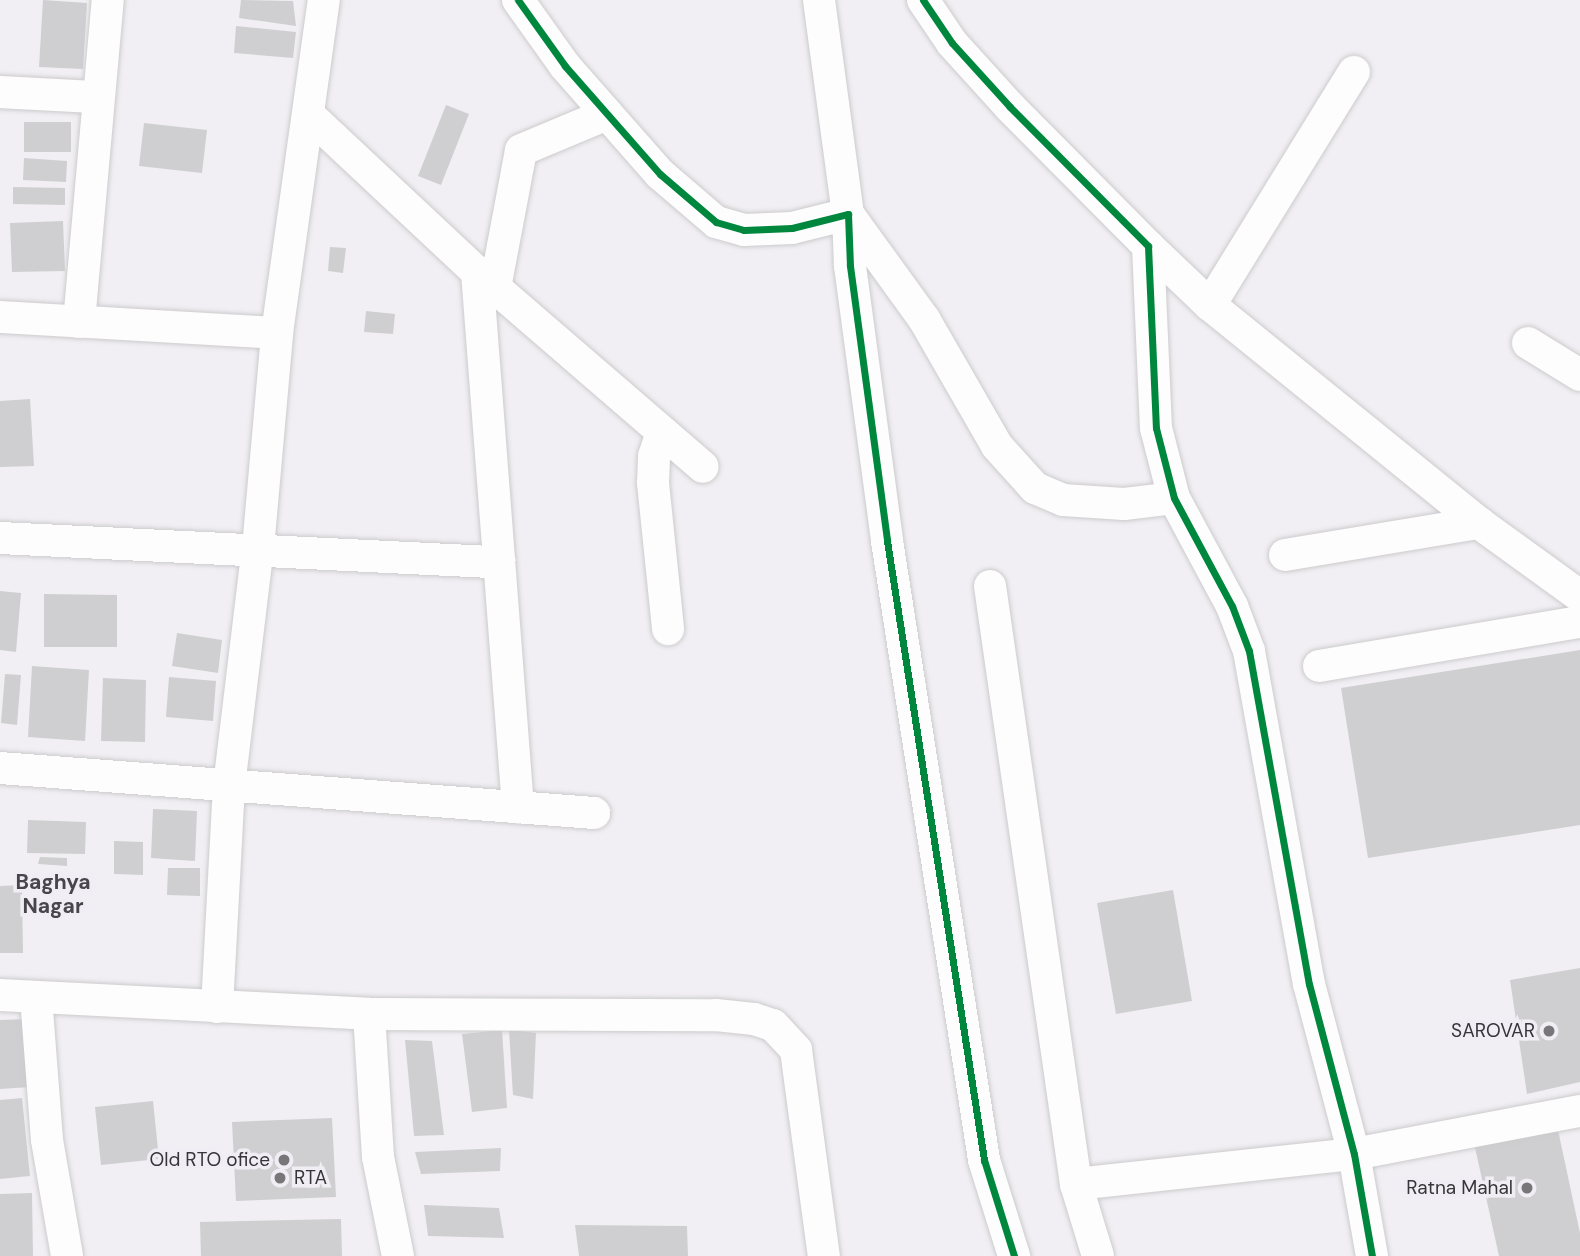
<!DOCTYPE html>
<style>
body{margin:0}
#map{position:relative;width:1580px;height:1256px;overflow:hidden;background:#f1eff3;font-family:"DM Sans",sans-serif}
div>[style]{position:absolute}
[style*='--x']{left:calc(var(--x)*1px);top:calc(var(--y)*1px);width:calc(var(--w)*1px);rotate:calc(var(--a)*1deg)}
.building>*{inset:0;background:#cfcfd1}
.roads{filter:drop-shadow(0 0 2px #cccbcd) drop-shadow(0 0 2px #cccbcd)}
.minor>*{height:32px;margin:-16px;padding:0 16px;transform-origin:16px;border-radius:16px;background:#fdfdfd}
.cycleway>*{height:7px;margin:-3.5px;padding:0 3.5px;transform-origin:3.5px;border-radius:3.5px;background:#00873e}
.dots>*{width:19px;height:19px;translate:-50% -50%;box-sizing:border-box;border:4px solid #f0eef4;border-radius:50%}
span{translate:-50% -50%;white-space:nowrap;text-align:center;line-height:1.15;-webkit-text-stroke:7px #f0eef4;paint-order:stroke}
.poi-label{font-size:19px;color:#363537}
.right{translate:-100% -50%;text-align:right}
.left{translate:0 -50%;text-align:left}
.neighbourhood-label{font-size:21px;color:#48464b;font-weight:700}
</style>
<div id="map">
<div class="building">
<i style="clip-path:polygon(43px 0,87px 3px,83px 69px,39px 67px)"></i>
<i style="clip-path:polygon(241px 0,293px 1px,296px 26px,239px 18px)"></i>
<i style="clip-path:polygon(236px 26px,296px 32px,293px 58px,234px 53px)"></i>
<i style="clip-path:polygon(446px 105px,469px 114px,441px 185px,418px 176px)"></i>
<i style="clip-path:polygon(24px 122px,71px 122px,71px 152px,24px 152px)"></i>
<i style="clip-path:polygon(144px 123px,207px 130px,202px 173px,139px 166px)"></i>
<i style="clip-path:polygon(24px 158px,67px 161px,66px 182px,23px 180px)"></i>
<i style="clip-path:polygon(13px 187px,65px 188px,65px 205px,13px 204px)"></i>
<i style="clip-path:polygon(63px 221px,65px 271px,12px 272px,10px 223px)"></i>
<i style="clip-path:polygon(330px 247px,346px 248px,343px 273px,328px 271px)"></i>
<i style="clip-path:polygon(366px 311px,395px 314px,393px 334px,364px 332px)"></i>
<i style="clip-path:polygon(30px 399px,34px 466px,0 467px,0 401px)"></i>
<i style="clip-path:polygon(0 591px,21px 593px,16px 652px,0 650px)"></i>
<i style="clip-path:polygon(44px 594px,117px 595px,117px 647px,44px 647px)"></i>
<i style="clip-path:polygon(177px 633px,222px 640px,218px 673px,172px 666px)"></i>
<i style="clip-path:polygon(1580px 650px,1580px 825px,1368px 858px,1341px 688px)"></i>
<i style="clip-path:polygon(32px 666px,89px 670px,85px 741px,28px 737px)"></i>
<i style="clip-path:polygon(5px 674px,21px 675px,17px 725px,1px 723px)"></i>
<i style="clip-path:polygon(169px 677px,216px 681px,213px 721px,166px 717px)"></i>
<i style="clip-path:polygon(103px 678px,146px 680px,145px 742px,101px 741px)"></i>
<i style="clip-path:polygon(153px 809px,197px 811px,195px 861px,151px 858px)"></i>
<i style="clip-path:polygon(28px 820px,86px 822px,85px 854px,27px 853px)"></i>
<i style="clip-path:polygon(114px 841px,143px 842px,143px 875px,114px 874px)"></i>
<i style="clip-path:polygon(40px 857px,67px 858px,67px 866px,38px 864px)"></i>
<i style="clip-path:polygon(168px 868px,200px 868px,200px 896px,167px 895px)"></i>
<i style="clip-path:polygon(22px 885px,23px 953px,0 953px,0 886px)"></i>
<i style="clip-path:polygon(1173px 890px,1192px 1001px,1116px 1014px,1097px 903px)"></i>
<i style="clip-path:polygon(1580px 968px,1580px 1082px,1527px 1094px,1510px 980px)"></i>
<i style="clip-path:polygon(28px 1019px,31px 1087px,0 1089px,0 1020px)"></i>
<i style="clip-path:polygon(502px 1030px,507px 1108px,472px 1112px,462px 1034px)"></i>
<i style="clip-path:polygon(509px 1030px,536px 1033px,533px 1099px,513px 1095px)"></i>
<i style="clip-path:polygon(405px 1040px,432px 1041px,444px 1135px,414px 1136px)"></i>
<i style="clip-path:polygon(22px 1098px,30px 1176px,0 1179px,0 1100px)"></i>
<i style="clip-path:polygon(153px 1101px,159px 1159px,101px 1165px,95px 1107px)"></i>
<i style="clip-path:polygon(332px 1118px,336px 1197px,236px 1201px,232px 1122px)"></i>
<i style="clip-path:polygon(1558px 1130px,1580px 1233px,1580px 1256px,1499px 1256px,1474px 1143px)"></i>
<i style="clip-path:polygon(501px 1148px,500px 1171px,421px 1174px,415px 1152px)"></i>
<i style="clip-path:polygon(32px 1193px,33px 1256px,0 1256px,0 1194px)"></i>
<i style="clip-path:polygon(424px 1205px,499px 1208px,504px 1238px,428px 1236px)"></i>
<i style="clip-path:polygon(341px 1219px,342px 1256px,201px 1256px,200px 1222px)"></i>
<i style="clip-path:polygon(575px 1225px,687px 1226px,688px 1256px,579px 1256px)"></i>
</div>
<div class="roads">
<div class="minor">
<i style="--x:518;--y:0;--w:81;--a:54.5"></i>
<i style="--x:565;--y:66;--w:144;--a:48.7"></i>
<i style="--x:660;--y:174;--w:74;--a:40.6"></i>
<i style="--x:716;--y:222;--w:29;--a:16"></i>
<i style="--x:744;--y:230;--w:48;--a:-2.4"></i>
<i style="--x:792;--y:228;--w:58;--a:-14"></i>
<i style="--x:848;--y:214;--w:52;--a:87.8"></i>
<i style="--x:850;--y:266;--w:277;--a:82.3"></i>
<i style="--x:887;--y:541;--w:627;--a:81.09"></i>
<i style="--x:984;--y:1160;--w:101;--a:72.6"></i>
<i style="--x:819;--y:0;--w:216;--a:82.3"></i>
<i style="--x:848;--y:214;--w:130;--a:54.1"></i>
<i style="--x:924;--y:319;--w:146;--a:60.1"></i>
<i style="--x:997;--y:446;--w:57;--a:47.9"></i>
<i style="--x:1035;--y:488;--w:30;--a:23"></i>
<i style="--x:1063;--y:500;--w:61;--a:3.8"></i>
<i style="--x:1124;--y:504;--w:50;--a:-6.8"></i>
<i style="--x:923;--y:0;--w:52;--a:56"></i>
<i style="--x:952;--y:43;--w:86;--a:47.8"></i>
<i style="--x:1010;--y:107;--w:196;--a:45.2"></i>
<i style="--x:1148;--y:246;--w:182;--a:87.5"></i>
<i style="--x:1156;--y:428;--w:72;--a:75.6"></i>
<i style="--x:1174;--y:498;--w:123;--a:61.8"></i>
<i style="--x:1232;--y:606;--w:48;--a:69.3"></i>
<i style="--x:1249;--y:651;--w:338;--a:79.8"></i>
<i style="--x:1309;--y:984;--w:176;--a:75.2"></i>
<i style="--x:1354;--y:1154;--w:104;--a:80"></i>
<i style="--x:0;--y:92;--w:97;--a:3"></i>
<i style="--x:309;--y:115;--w:230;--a:43.1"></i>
<i style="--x:477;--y:272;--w:298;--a:40.8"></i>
<i style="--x:1148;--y:246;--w:86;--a:43.6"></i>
<i style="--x:1210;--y:305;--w:346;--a:39"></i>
<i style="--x:1479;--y:523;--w:125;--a:35.9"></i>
<i style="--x:477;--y:272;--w:537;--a:85.62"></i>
<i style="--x:495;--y:288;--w:140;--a:-79.3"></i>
<i style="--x:521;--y:150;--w:93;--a:-22.7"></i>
<i style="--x:1210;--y:305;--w:274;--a:-58.3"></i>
<i style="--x:0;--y:317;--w:277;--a:3.3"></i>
<i style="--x:79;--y:322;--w:323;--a:-84.9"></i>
<i style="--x:1528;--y:343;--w:61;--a:31.6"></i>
<i style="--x:662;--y:432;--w:25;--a:108"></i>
<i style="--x:654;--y:456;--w:27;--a:92"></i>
<i style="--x:653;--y:483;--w:147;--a:84.1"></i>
<i style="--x:0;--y:538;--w:500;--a:2.8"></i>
<i style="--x:1285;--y:555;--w:197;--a:-9.4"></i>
<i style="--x:990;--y:586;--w:604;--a:81.82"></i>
<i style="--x:1076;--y:1184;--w:75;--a:73"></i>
<i style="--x:1319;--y:666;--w:265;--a:-9.6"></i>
<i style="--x:0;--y:768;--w:596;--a:4.33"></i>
<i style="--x:0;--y:995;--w:369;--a:2.9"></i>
<i style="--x:369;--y:1014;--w:347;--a:0.2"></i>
<i style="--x:716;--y:1015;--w:38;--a:6"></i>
<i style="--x:754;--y:1019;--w:20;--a:18"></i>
<i style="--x:773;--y:1025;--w:34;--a:47"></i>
<i style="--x:796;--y:1050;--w:208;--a:82.3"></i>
<i style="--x:36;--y:997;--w:143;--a:85.6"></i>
<i style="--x:47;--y:1140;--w:118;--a:80.2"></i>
<i style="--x:217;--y:1007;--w:221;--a:-86.9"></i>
<i style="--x:229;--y:786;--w:240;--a:-83.1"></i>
<i style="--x:258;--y:548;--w:216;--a:-84.9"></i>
<i style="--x:277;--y:333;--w:336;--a:-82"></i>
<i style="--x:369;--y:1014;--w:143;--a:86.4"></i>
<i style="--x:378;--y:1157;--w:101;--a:78.6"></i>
<i style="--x:1076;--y:1184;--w:280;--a:-6.2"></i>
<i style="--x:1354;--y:1154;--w:230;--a:-10.8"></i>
</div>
</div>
<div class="cycleway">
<i style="--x:518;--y:0;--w:81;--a:54.5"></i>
<i style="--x:565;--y:66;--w:144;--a:48.7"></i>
<i style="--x:660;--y:174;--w:74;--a:40.6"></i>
<i style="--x:716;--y:222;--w:29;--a:16"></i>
<i style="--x:744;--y:230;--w:48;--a:-2.4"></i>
<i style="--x:792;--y:228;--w:58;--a:-14"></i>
<i style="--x:848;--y:214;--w:52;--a:87.8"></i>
<i style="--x:850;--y:266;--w:277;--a:82.3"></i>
<i style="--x:887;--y:541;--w:627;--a:81.09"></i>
<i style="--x:984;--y:1160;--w:101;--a:72.6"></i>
<i style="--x:923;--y:0;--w:52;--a:56"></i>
<i style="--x:952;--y:43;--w:86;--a:47.8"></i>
<i style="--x:1010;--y:107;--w:196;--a:45.2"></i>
<i style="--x:1148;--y:246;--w:182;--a:87.5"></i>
<i style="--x:1156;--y:428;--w:72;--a:75.6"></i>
<i style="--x:1174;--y:498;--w:123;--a:61.8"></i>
<i style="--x:1232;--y:606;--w:48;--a:69.3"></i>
<i style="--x:1249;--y:651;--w:338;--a:79.8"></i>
<i style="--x:1309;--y:984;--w:176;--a:75.2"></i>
<i style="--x:1354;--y:1154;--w:104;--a:80"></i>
</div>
<div class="dots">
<i style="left:1549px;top:1031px;background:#777679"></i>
<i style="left:284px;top:1160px;background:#777679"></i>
<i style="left:280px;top:1178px;background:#777679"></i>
<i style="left:1527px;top:1188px;background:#777679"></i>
</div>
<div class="poi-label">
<span class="right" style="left:1535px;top:1031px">SAROVAR</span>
<span class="right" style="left:270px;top:1160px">Old RTO ofice</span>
<span class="left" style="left:294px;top:1178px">RTA</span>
<span class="right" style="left:1513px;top:1188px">Ratna Mahal</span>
</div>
<div class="neighbourhood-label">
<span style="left:53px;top:894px">Baghya<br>Nagar</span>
</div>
</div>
